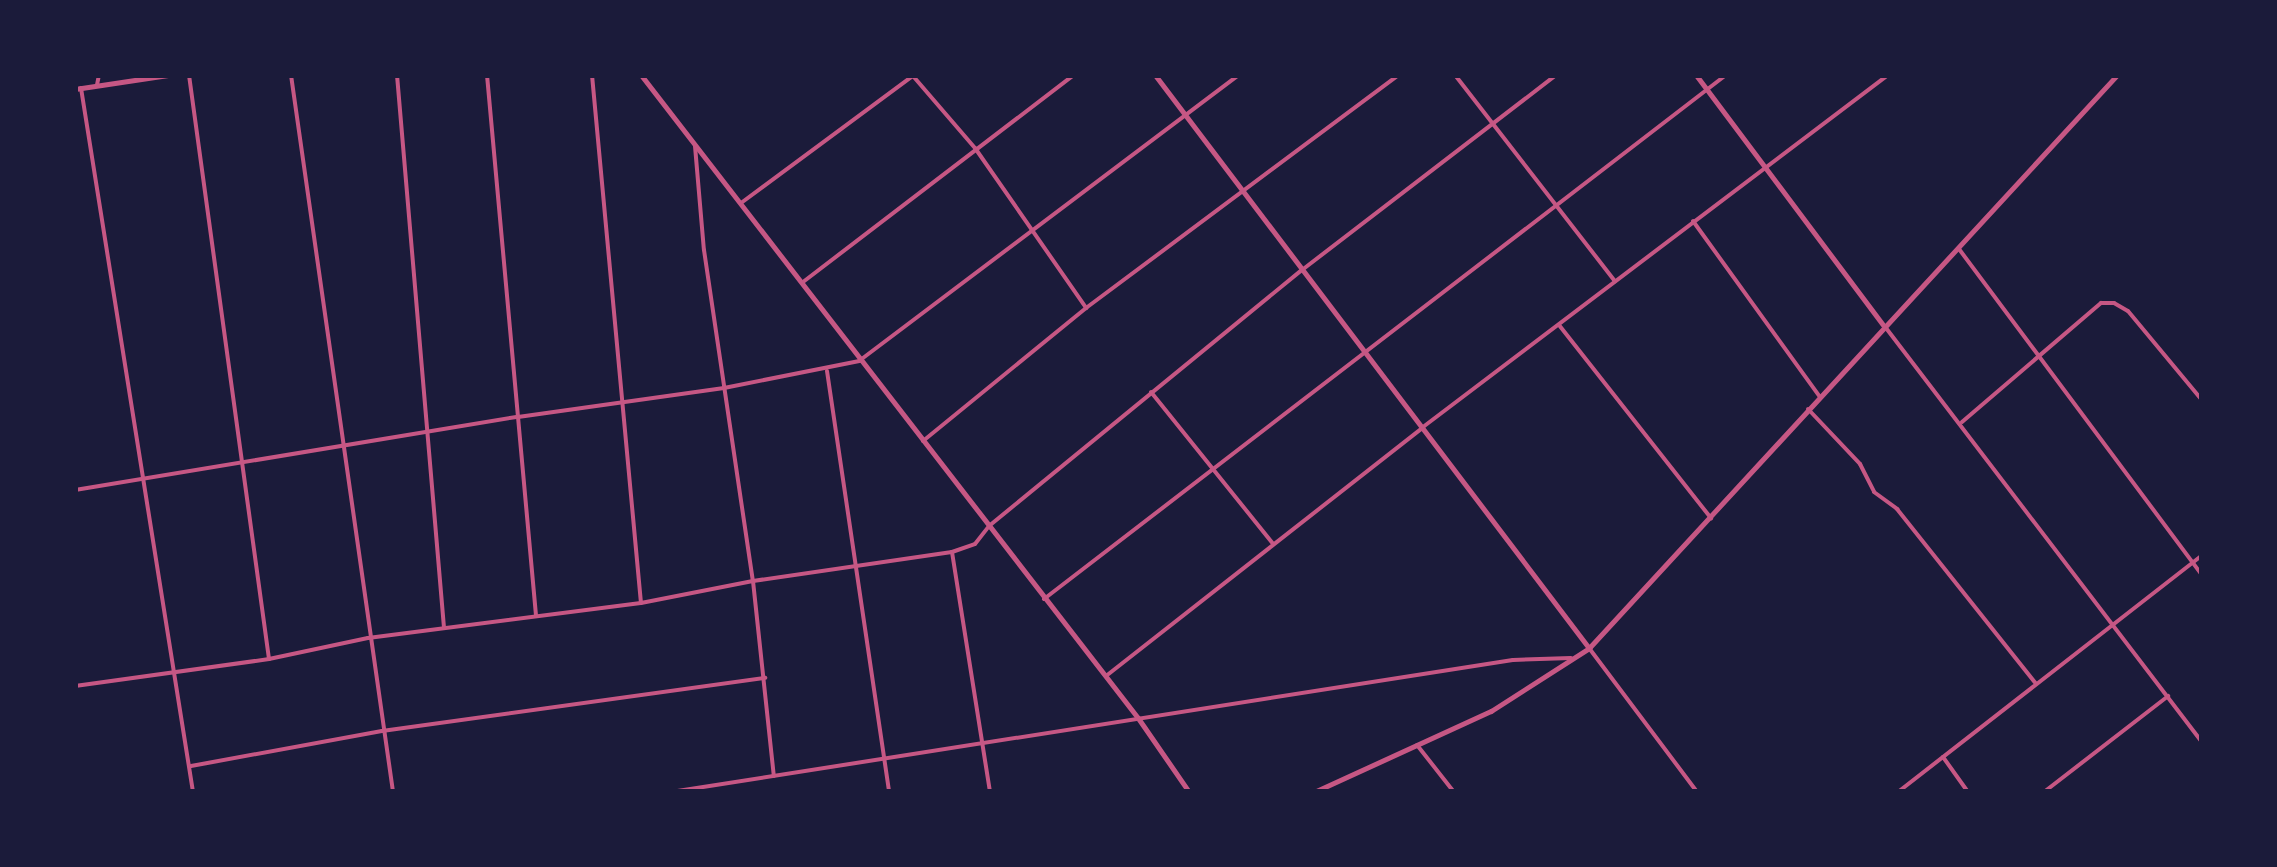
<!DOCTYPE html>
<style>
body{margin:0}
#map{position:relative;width:2277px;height:867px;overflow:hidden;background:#1b1b3a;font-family:Karla,sans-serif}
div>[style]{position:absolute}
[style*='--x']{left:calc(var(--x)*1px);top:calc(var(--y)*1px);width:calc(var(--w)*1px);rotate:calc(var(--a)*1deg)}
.minor>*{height:4px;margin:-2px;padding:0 2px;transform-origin:2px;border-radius:2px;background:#c65784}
.tertiary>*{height:5px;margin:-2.5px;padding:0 2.5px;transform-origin:2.5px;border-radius:2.5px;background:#c65784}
span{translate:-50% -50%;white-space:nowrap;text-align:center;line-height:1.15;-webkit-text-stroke:10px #1b1b3a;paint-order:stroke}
.frame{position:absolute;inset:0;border:78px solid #1b1b3a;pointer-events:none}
</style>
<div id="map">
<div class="minor">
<i style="--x:189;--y:75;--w:589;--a:82.2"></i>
<i style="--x:291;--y:75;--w:724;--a:81.9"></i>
<i style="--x:397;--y:75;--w:555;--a:85.14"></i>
<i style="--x:487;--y:75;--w:543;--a:84.82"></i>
<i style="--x:592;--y:75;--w:530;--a:84.7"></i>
<i style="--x:1455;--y:75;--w:261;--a:52.2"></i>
<i style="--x:913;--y:76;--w:95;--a:49.3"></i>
<i style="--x:975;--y:148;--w:195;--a:55.2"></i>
<i style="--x:97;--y:85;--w:10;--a:-79"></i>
<i style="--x:81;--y:88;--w:713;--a:80.96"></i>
<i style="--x:695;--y:146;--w:104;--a:85.1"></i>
<i style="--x:704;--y:250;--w:335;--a:81.6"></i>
<i style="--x:753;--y:581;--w:196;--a:83.9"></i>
<i style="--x:741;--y:203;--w:215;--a:-36.5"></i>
<i style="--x:1693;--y:221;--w:216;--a:54.2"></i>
<i style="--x:1959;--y:249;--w:407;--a:53.3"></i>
<i style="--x:803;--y:282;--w:341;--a:-37.4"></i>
<i style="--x:1559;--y:325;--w:246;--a:51.8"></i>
<i style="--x:1886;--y:328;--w:521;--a:52.65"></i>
<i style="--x:827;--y:371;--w:426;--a:81.6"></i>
<i style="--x:1151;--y:392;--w:195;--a:51.2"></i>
<i style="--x:1808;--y:409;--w:76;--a:46.6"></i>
<i style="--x:1860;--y:464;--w:31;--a:63"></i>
<i style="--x:1874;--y:492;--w:29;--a:36"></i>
<i style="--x:1897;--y:509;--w:223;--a:51.5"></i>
<i style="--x:1962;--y:422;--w:183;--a:-40.6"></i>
<i style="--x:2101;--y:303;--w:13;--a:0"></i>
<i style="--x:2114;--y:303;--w:16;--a:30"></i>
<i style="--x:2128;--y:311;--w:116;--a:50.3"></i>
<i style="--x:923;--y:441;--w:210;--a:-39.2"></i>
<i style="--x:1086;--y:308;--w:390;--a:-36.7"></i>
<i style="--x:75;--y:490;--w:449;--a:-9.4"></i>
<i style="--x:518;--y:417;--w:208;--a:-8"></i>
<i style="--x:724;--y:388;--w:138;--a:-11.3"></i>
<i style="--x:859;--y:361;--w:476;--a:-37"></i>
<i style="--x:952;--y:552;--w:243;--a:81"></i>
<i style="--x:1044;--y:599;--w:860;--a:-37.54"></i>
<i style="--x:1589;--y:648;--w:180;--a:53.1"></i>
<i style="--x:1106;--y:676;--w:403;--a:-38.1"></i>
<i style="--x:1423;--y:427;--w:583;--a:-37.13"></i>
<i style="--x:75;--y:686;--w:196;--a:-7.9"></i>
<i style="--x:269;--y:659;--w:101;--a:-12"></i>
<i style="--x:368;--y:638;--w:275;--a:-7.3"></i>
<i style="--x:641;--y:603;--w:114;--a:-11.1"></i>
<i style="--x:753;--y:581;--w:201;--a:-8.3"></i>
<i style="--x:952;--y:552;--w:24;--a:-19"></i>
<i style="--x:975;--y:544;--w:23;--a:-52"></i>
<i style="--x:989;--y:526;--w:404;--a:-39.3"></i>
<i style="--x:1302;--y:270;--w:320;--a:-37.5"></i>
<i style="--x:1417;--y:745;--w:60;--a:51.8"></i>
<i style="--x:1943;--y:757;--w:43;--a:54.5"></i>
<i style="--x:191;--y:766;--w:194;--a:-10.4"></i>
<i style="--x:382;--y:731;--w:387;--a:-7.9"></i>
<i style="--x:671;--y:792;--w:852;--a:-8.91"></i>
<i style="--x:1513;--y:660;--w:58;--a:-2"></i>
<i style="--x:1898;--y:792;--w:385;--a:-37.9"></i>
<i style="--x:2044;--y:792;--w:157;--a:-37.7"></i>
</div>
<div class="tertiary">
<i style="--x:641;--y:75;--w:813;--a:52.3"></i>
<i style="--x:1138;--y:718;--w:90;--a:55.4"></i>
<i style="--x:1155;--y:75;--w:719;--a:52.86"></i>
<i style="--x:1696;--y:75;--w:312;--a:53.2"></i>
<i style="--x:75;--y:89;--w:94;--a:-8.6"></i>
<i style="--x:1314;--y:792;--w:195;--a:-24.6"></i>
<i style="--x:1491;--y:711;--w:117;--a:-32.7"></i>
<i style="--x:1589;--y:648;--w:779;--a:-47.34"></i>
</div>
<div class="frame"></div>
</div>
